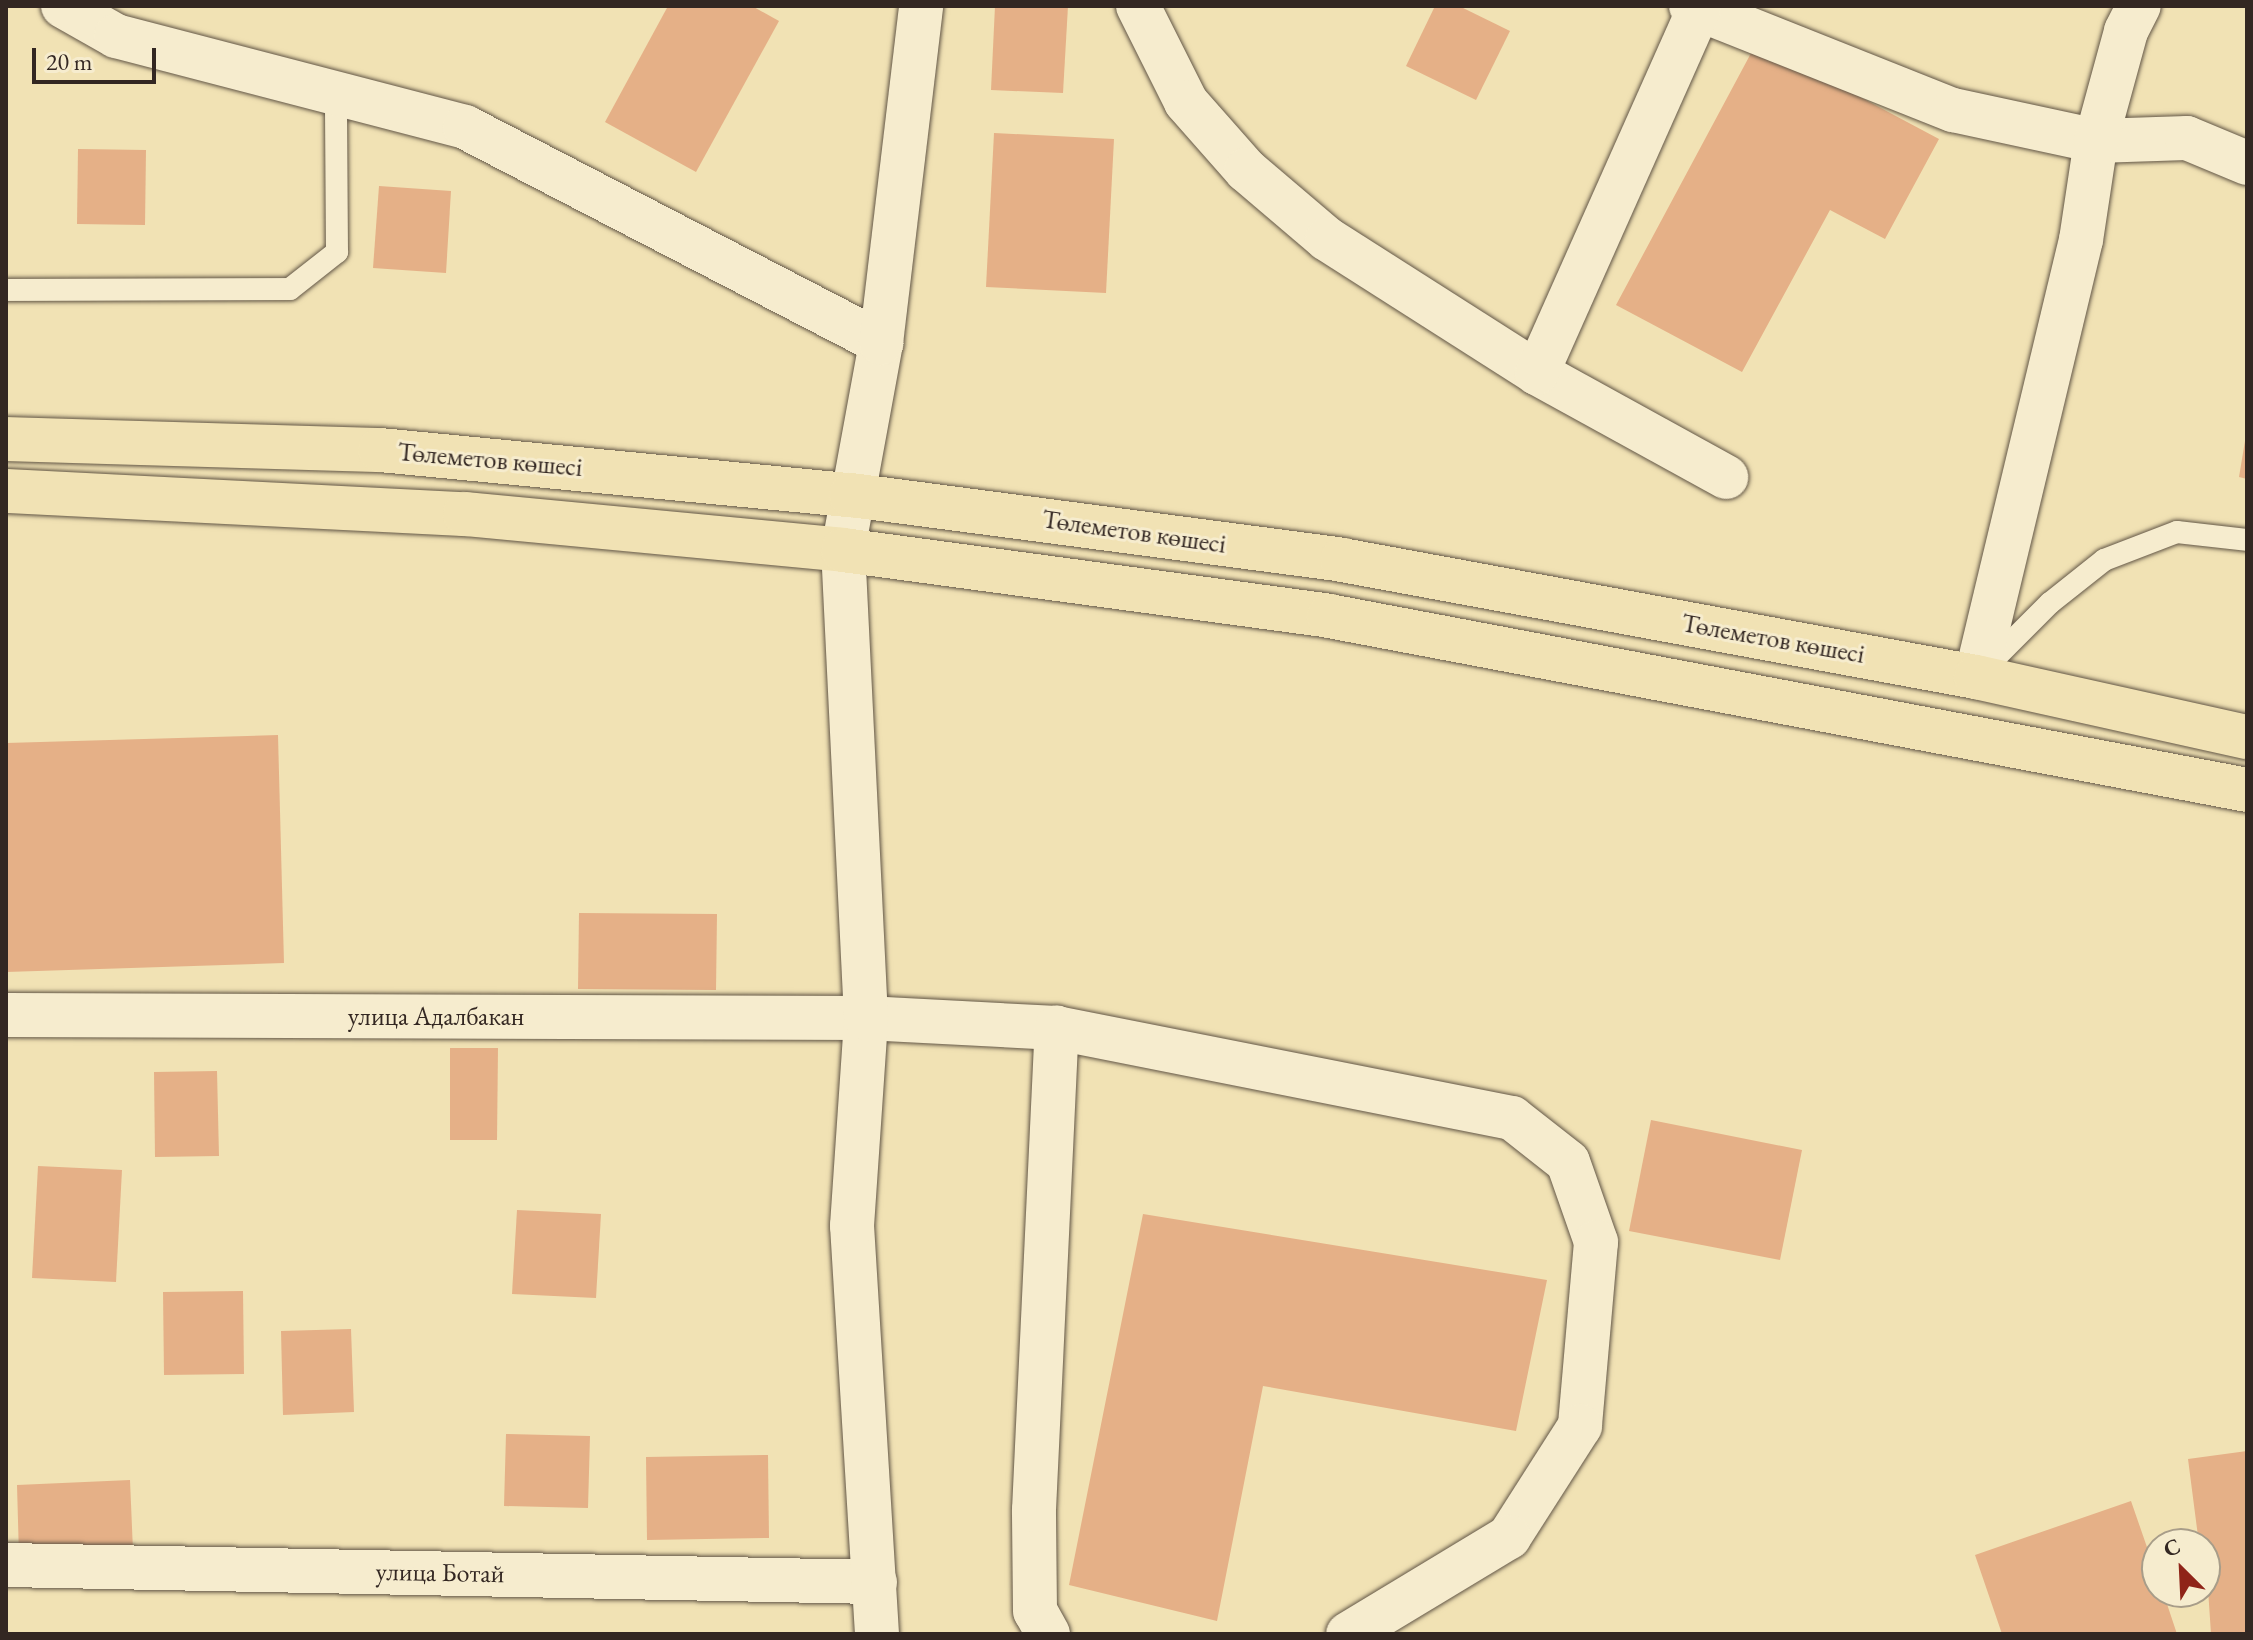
<!DOCTYPE html>
<meta charset="utf-8">
<style>
body{margin:0}
#map{position:relative;width:2253px;height:1640px;overflow:hidden;background:#f1e2b4;font-family:"EB Garamond",serif}
div>[style]{position:absolute}
[style*='--x']{left:calc(var(--x)*1px);top:calc(var(--y)*1px);width:calc(var(--w)*1px);rotate:calc(var(--a)*1deg)}
.building>*{inset:0;background:#e5b087}
.roads{filter:drop-shadow(0 0 2px #625646) drop-shadow(0 0 2px #625646)}
.service>*{height:22px;margin:-11px;padding:0 11px;transform-origin:11px;border-radius:11px;background:#f6ecce}
.minor>*{height:44px;margin:-22px;padding:0 22px;transform-origin:22px;border-radius:22px;background:#f6ecce}
.primary>*{height:44px;margin:-22px;padding:0 22px;transform-origin:22px;border-radius:22px;background:#f1e2b4}
span{translate:-50% -50%;white-space:nowrap;text-align:center;line-height:1.15;-webkit-text-stroke:6px #f6ecce;paint-order:stroke}
.street-label{font-size:26px;color:#332722}
.frame{position:absolute;inset:0;border:8px solid #332722;pointer-events:none}
.north{position:absolute;left:2141px;top:1528px;width:80px;height:80px;box-sizing:border-box;background:#f6ecce;border:2px solid #a89d89;border-radius:50%;rotate:336deg;font-size:22px;font-weight:700;line-height:32px;text-align:center;color:#332722}
.north::after{content:'';display:block;margin:auto;width:28px;height:36px;background:#8f2418;clip-path:polygon(50% 0,100% 100%,50% 72%,0 100%)}
.scale{position:absolute;left:32px;top:48px;width:124px;height:36px;box-sizing:border-box;border:4px solid #332722;border-top:0;padding-left:10px;font-size:24px;line-height:28px;white-space:nowrap;color:#332722;-webkit-text-stroke:6px #f6ecce;paint-order:stroke}
</style>
<div id="map">
<div class="building">
<i style="clip-path:polygon(668px 6px,752px 6px,779px 21px,696px 172px,605px 122px)"></i>
<i style="clip-path:polygon(995px 6px,1068px 6px,1063px 93px,991px 90px)"></i>
<i style="clip-path:polygon(1435px 6px,1459px 6px,1510px 31px,1476px 100px,1406px 66px)"></i>
<i style="clip-path:polygon(1757px 42px,1939px 139px,1885px 239px,1830px 210px,1742px 372px,1616px 305px)"></i>
<i style="clip-path:polygon(994px 133px,1114px 139px,1106px 293px,986px 287px)"></i>
<i style="clip-path:polygon(78px 149px,146px 150px,145px 225px,77px 224px)"></i>
<i style="clip-path:polygon(379px 186px,451px 191px,446px 273px,373px 268px)"></i>
<i style="clip-path:polygon(2245px 441px,2247px 441px,2247px 479px,2239px 477px)"></i>
<i style="clip-path:polygon(278px 735px,284px 963px,6px 972px,6px 743px)"></i>
<i style="clip-path:polygon(579px 913px,717px 914px,716px 990px,578px 989px)"></i>
<i style="clip-path:polygon(450px 1048px,498px 1048px,497px 1140px,450px 1140px)"></i>
<i style="clip-path:polygon(217px 1071px,219px 1156px,155px 1157px,154px 1072px)"></i>
<i style="clip-path:polygon(1651px 1120px,1802px 1150px,1780px 1260px,1629px 1231px)"></i>
<i style="clip-path:polygon(38px 1166px,122px 1170px,116px 1282px,32px 1278px)"></i>
<i style="clip-path:polygon(517px 1210px,601px 1214px,596px 1298px,512px 1294px)"></i>
<i style="clip-path:polygon(1143px 1214px,1547px 1280px,1516px 1431px,1263px 1386px,1217px 1621px,1069px 1585px)"></i>
<i style="clip-path:polygon(243px 1291px,244px 1374px,164px 1375px,163px 1292px)"></i>
<i style="clip-path:polygon(351px 1329px,354px 1412px,283px 1415px,281px 1331px)"></i>
<i style="clip-path:polygon(506px 1434px,590px 1436px,588px 1508px,504px 1506px)"></i>
<i style="clip-path:polygon(2247px 1451px,2247px 1634px,2211px 1634px,2205px 1544px,2199px 1544px,2188px 1459px)"></i>
<i style="clip-path:polygon(768px 1455px,769px 1538px,647px 1540px,646px 1457px)"></i>
<i style="clip-path:polygon(130px 1480px,133px 1551px,19px 1556px,17px 1485px)"></i>
<i style="clip-path:polygon(2131px 1501px,2157px 1576px,2157px 1592px,2163px 1592px,2177px 1634px,2002px 1634px,1975px 1555px)"></i>
</div>
<div class="roads">
<div class="service">
<i style="--x:6;--y:290;--w:284;--a:-0.2"></i>
<i style="--x:290;--y:289;--w:60;--a:-38.2"></i>
<i style="--x:337;--y:252;--w:158;--a:-90.4"></i>
<i style="--x:1987;--y:666;--w:89;--a:-45"></i>
<i style="--x:2050;--y:603;--w:69;--a:-38.5"></i>
<i style="--x:2104;--y:560;--w:78;--a:-21"></i>
<i style="--x:2177;--y:532;--w:70;--a:6.5"></i>
</div>
<div class="minor">
<i style="--x:63;--y:6;--w:61;--a:29.5"></i>
<i style="--x:116;--y:36;--w:361;--a:14.6"></i>
<i style="--x:465;--y:127;--w:469;--a:27.4"></i>
<i style="--x:1138;--y:6;--w:107;--a:63.4"></i>
<i style="--x:1186;--y:102;--w:91;--a:48.6"></i>
<i style="--x:1246;--y:170;--w:106;--a:40.4"></i>
<i style="--x:1327;--y:239;--w:249;--a:32.5"></i>
<i style="--x:1537;--y:373;--w:216;--a:28.8"></i>
<i style="--x:1691;--y:6;--w:282;--a:21.7"></i>
<i style="--x:1953;--y:110;--w:146;--a:12.2"></i>
<i style="--x:2096;--y:141;--w:91;--a:-1.9"></i>
<i style="--x:2187;--y:138;--w:65;--a:22.6"></i>
<i style="--x:1537;--y:373;--w:398;--a:-66"></i>
<i style="--x:1976;--y:677;--w:449;--a:-76.5"></i>
<i style="--x:2081;--y:240;--w:100;--a:-81.4"></i>
<i style="--x:2096;--y:141;--w:114;--a:-74.7"></i>
<i style="--x:2126;--y:31;--w:28;--a:-63"></i>
<i style="--x:6;--y:1015;--w:860;--a:0.2"></i>
<i style="--x:866;--y:1018;--w:191;--a:3"></i>
<i style="--x:1057;--y:1028;--w:464;--a:11.2"></i>
<i style="--x:1512;--y:1118;--w:71;--a:38.2"></i>
<i style="--x:1568;--y:1162;--w:85;--a:70.7"></i>
<i style="--x:1596;--y:1242;--w:185;--a:95"></i>
<i style="--x:1580;--y:1426;--w:132;--a:122.6"></i>
<i style="--x:1509;--y:1537;--w:188;--a:148.9"></i>
<i style="--x:6;--y:1565;--w:869;--a:1.12"></i>
<i style="--x:877;--y:1634;--w:409;--a:-93.5"></i>
<i style="--x:852;--y:1226;--w:208;--a:-86.1"></i>
<i style="--x:866;--y:1018;--w:469;--a:-92.8"></i>
<i style="--x:843;--y:550;--w:210;--a:-79.6"></i>
<i style="--x:881;--y:343;--w:339;--a:-83.2"></i>
<i style="--x:1048;--y:1634;--w:26;--a:-119"></i>
<i style="--x:1035;--y:1611;--w:101;--a:-90.6"></i>
<i style="--x:1034;--y:1510;--w:483;--a:-87.3"></i>
</div>
<div class="primary">
<i style="--x:6;--y:439;--w:374;--a:1.7"></i>
<i style="--x:380;--y:450;--w:473;--a:5.5"></i>
<i style="--x:851;--y:495;--w:495;--a:7.5"></i>
<i style="--x:1342;--y:560;--w:645;--a:10.46"></i>
<i style="--x:1976;--y:677;--w:278;--a:12.5"></i>
<i style="--x:6;--y:491;--w:460;--a:2.9"></i>
<i style="--x:465;--y:514;--w:380;--a:5.4"></i>
<i style="--x:843;--y:550;--w:490;--a:7.7"></i>
<i style="--x:1329;--y:616;--w:934;--a:10.73"></i>
</div>
</div>
<div class="street-label">
<span style="left:490px;top:460px;rotate:5deg">Төлеметов көшесі</span>
<span style="left:1134px;top:532px;rotate:8deg">Төлеметов көшесі</span>
<span style="left:1773px;top:639px;rotate:10deg">Төлеметов көшесі</span>
<span style="left:436px;top:1017px">улица Адалбакан</span>
<span style="left:440px;top:1573px;rotate:1deg">улица Ботай</span>
</div>
<div class="frame"></div>
<div class="north">С</div>
<div class="scale">20 m</div>
</div>
